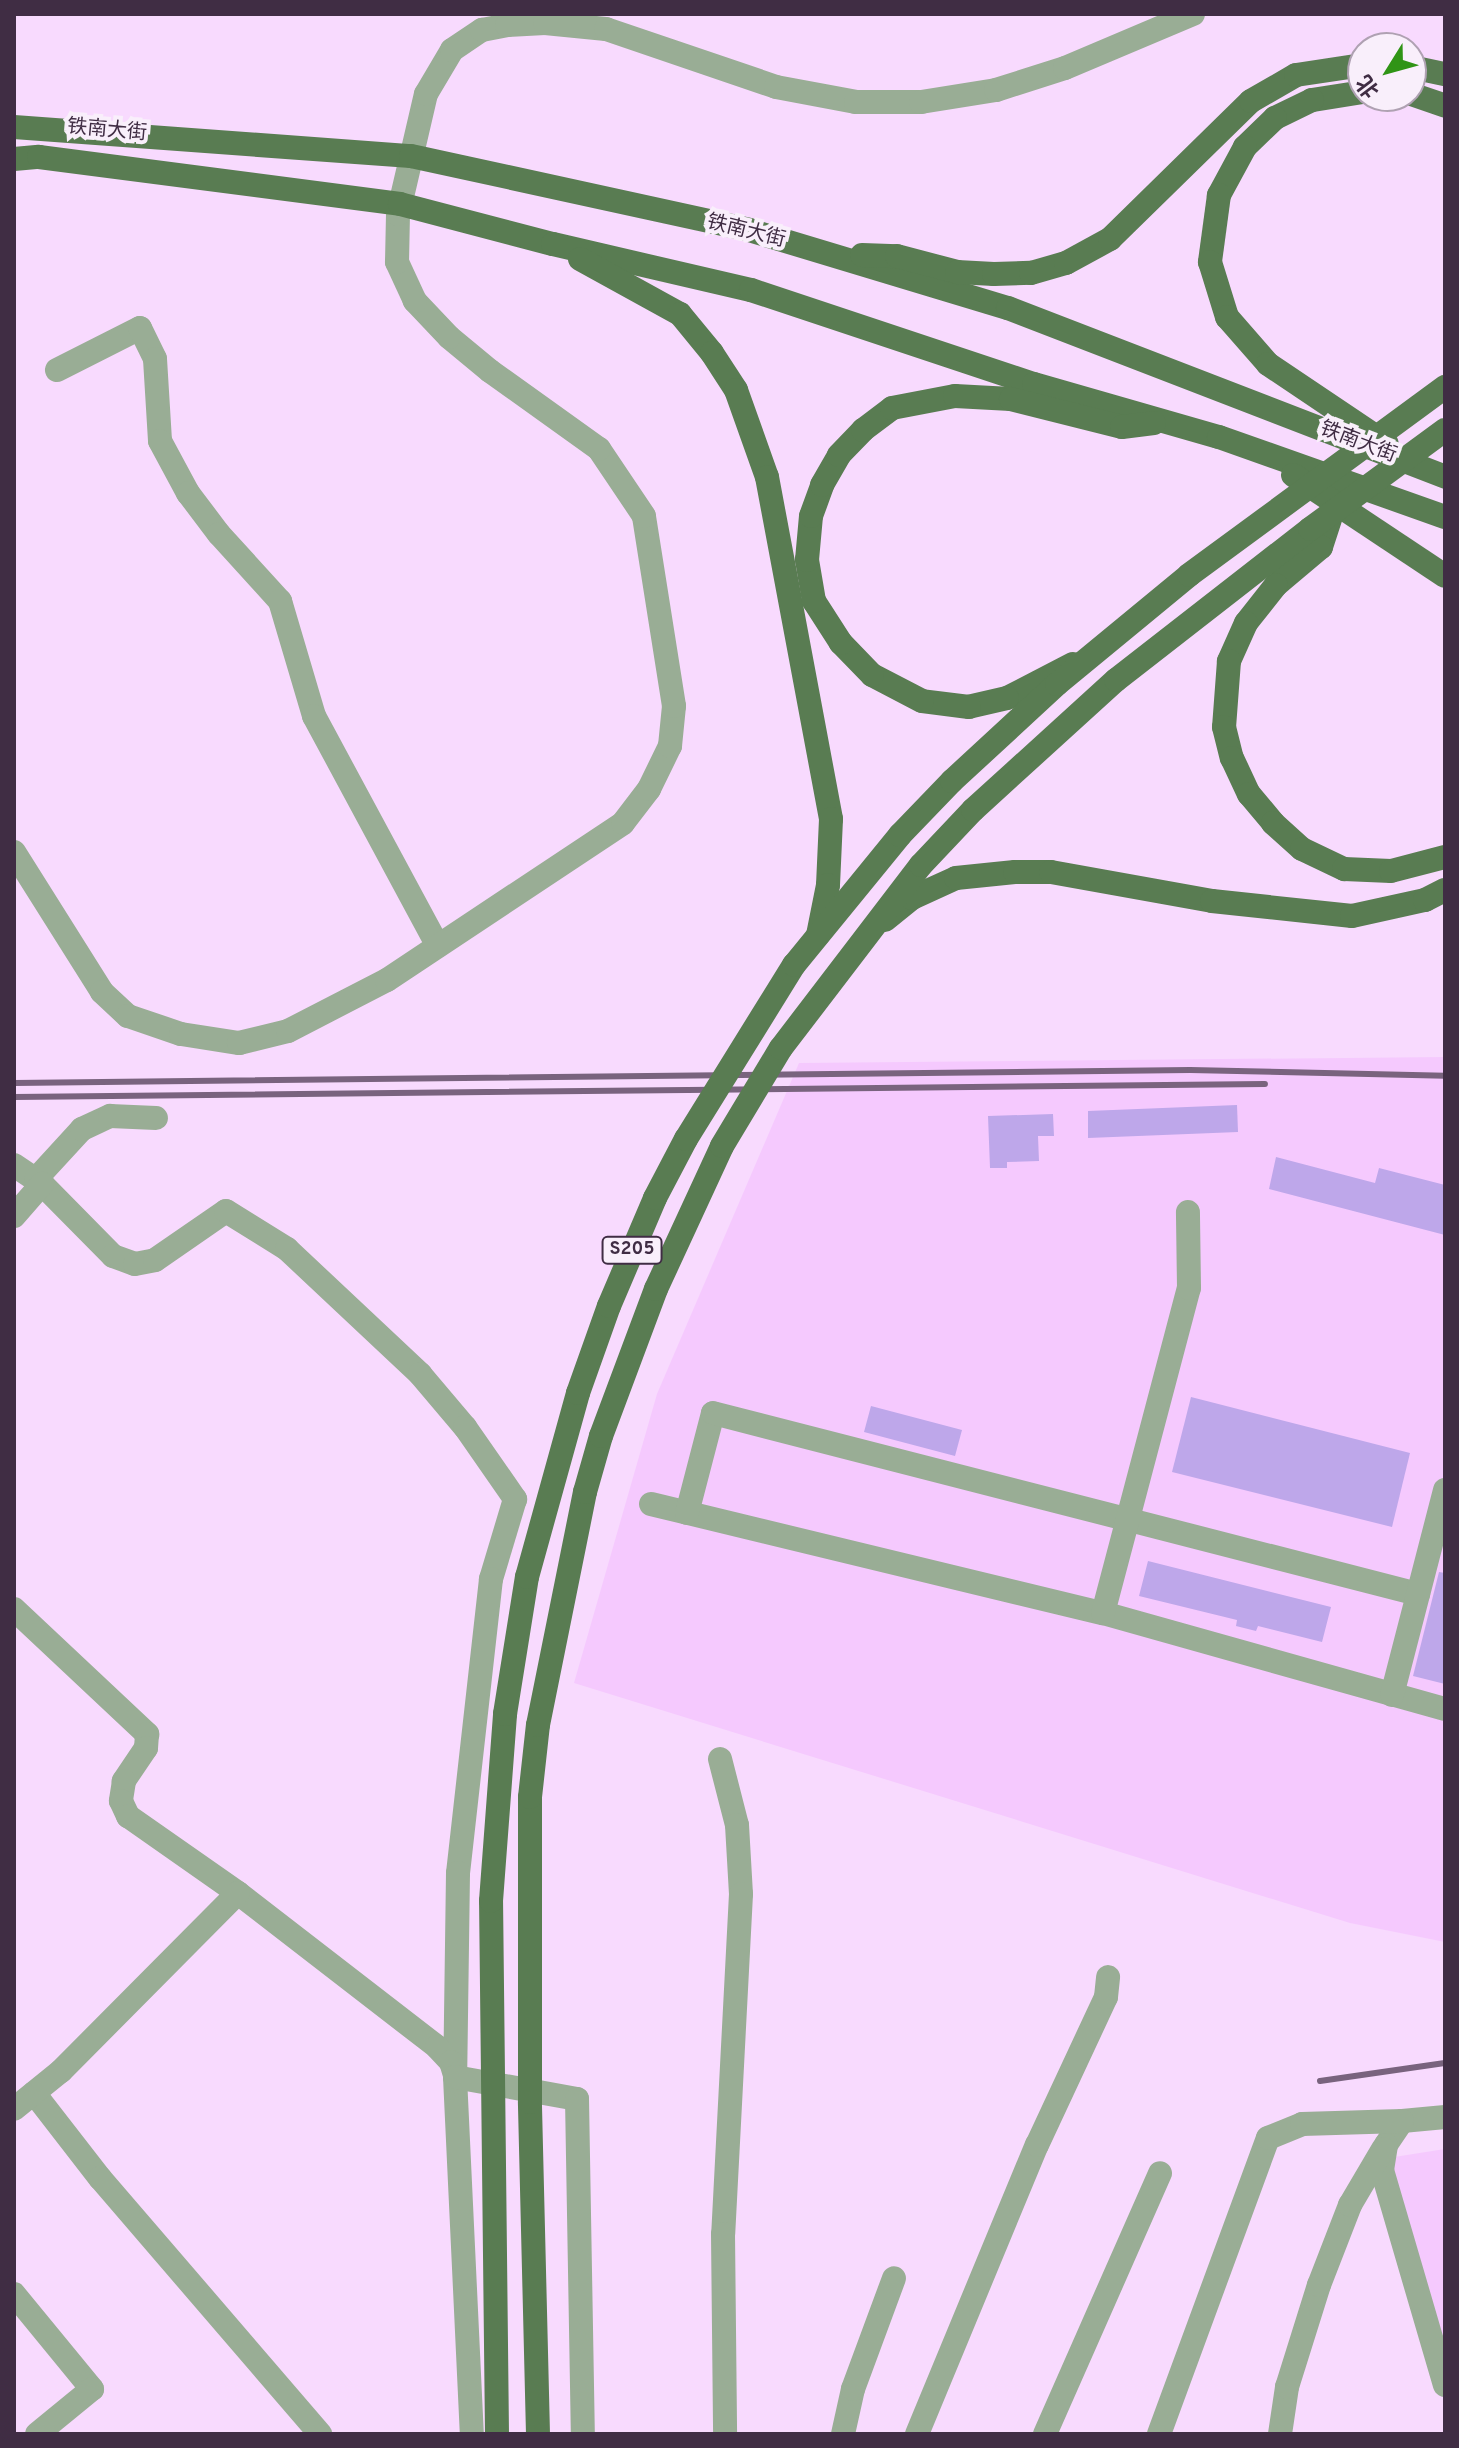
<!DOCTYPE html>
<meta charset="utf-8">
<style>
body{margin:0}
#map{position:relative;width:1459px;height:2448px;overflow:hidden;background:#f8dafe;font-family:Overpass,"Noto Sans SC",sans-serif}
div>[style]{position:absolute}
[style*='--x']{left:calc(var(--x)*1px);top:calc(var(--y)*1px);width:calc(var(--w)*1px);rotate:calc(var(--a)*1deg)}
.built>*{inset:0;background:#f5c9fe}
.building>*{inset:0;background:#bea7ea}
.minor>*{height:24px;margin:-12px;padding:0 12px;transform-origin:12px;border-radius:12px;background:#99ad95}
.major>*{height:24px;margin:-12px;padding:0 12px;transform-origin:12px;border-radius:12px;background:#597c52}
.rail>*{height:6px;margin:-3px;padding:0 3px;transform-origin:3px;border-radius:3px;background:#79637e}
.major-bridge>*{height:24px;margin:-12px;padding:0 12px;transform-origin:12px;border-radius:12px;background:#597c52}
span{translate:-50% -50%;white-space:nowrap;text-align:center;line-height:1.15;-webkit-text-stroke:8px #f9effb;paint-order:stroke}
.shield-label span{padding:2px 6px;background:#f9effb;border:2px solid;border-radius:6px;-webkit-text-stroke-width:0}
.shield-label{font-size:18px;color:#402d44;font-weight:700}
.street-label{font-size:20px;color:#402d44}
.frame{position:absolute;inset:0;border:16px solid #402d44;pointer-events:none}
.north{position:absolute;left:1347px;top:32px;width:80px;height:80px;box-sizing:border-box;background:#f9effb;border:2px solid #afa1b2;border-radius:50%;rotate:233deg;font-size:22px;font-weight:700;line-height:32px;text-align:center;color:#402d44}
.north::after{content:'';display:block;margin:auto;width:28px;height:36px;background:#309416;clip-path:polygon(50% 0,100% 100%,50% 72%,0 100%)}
</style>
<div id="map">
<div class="built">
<i style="clip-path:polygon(1445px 1057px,1445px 1942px,1350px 1923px,574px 1683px,657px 1394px,799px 1063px)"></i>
<i style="clip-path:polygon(1445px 2149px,1445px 2357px,1388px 2158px)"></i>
</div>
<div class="building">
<i style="clip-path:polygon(1237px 1105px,1238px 1132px,1088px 1138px,1088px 1111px)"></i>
<i style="clip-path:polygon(1053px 1114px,1054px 1136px,1038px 1136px,1039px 1161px,1007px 1162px,1007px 1168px,990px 1168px,988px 1116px)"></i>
<i style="clip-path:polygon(1276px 1157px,1375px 1183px,1379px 1168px,1445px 1185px,1445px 1235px,1269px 1189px)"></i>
<i style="clip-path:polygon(1191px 1397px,1410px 1453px,1392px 1527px,1172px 1472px)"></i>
<i style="clip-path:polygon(871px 1406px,962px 1430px,955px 1456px,864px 1432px)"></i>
<i style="clip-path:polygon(1148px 1561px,1331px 1607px,1322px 1642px,1258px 1626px,1256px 1631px,1236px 1626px,1237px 1620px,1139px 1596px)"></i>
<i style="clip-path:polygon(1439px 1572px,1445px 1573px,1445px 1684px,1413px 1676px)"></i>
</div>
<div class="minor">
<i style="--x:57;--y:370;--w:93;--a:-26.8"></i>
<i style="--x:140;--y:328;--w:34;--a:64"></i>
<i style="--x:155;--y:359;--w:82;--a:86.5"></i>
<i style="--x:160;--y:441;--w:59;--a:61.7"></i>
<i style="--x:188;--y:493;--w:51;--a:52.9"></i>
<i style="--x:219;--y:534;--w:91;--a:47.7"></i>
<i style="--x:280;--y:601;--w:120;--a:73.5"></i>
<i style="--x:314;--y:716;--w:261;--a:61.7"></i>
<i style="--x:14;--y:852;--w:165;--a:57.8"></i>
<i style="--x:102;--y:992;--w:35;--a:43"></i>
<i style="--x:128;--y:1016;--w:56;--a:18.8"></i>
<i style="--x:181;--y:1034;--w:59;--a:8.8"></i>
<i style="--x:239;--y:1043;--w:50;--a:-13.8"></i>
<i style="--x:288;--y:1031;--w:111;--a:-27.3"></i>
<i style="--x:387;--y:980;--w:283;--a:-33.6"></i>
<i style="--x:623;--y:823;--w:43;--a:-52.6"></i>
<i style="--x:649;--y:789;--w:48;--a:-64"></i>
<i style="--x:670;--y:746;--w:40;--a:-84.3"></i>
<i style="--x:674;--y:706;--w:192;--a:-99"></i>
<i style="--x:644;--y:516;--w:81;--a:-123.9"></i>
<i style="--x:599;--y:449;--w:134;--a:-144.4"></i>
<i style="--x:490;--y:371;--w:53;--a:-140.3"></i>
<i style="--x:449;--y:337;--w:50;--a:-133.4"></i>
<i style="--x:415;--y:301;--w:43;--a:-114.8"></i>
<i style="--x:397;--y:262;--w:48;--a:-88.8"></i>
<i style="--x:398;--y:214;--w:123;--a:-76.9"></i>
<i style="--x:426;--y:94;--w:51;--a:-59.4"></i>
<i style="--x:452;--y:50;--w:36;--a:-34"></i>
<i style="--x:482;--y:30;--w:25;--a:-11"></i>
<i style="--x:507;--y:25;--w:38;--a:-3"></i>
<i style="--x:545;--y:23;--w:61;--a:5.6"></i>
<i style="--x:606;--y:29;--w:180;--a:18.8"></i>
<i style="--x:776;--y:87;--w:81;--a:10.6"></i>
<i style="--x:856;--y:102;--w:65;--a:0"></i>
<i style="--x:921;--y:102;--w:76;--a:-9.1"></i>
<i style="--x:996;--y:90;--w:72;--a:-17.7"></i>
<i style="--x:1065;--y:68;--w:139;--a:-22.9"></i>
<i style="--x:14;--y:1165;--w:34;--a:34"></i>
<i style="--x:42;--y:1184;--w:101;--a:45.4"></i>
<i style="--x:113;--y:1256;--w:23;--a:20"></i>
<i style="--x:135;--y:1264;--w:20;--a:-11"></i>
<i style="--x:155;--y:1260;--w:86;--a:-34.6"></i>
<i style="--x:226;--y:1211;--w:72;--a:31.9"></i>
<i style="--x:287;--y:1249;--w:183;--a:43.2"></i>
<i style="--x:420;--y:1374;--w:70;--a:49.7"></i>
<i style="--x:465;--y:1427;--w:88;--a:55.2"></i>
<i style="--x:515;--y:1499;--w:84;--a:106.7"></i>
<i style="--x:491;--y:1579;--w:296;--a:96.4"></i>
<i style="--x:458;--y:1873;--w:204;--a:90.8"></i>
<i style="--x:455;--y:2077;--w:357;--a:87.3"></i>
<i style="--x:36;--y:1179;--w:68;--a:-47.4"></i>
<i style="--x:82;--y:1129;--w:31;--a:-25"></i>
<i style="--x:110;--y:1116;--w:46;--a:2.5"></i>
<i style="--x:14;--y:1216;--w:43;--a:-48.8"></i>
<i style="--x:651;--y:1504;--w:465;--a:13.6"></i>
<i style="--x:1103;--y:1613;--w:355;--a:15.7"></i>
<i style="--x:687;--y:1513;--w:103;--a:-75.4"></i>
<i style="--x:713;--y:1413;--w:728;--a:14.4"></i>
<i style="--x:14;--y:1609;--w:183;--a:43.2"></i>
<i style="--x:147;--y:1734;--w:14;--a:94"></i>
<i style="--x:146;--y:1748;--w:40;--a:124"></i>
<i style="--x:124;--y:1781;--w:20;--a:99"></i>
<i style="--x:121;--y:1801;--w:17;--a:65"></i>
<i style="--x:128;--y:1816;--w:134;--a:35"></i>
<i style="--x:238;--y:1893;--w:252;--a:37.7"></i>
<i style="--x:437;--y:2047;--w:21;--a:47"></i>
<i style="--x:451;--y:2062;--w:14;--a:73"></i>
<i style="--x:1103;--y:1613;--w:336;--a:-75.2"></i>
<i style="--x:1189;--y:1288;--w:76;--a:-90.8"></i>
<i style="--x:1392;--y:1695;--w:212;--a:-75.5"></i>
<i style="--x:720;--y:1759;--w:68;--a:75.6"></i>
<i style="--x:737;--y:1825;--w:69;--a:86.7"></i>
<i style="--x:741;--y:1894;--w:340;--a:93"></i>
<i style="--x:723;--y:2234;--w:200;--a:89.4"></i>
<i style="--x:455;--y:2077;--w:124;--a:10.2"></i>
<i style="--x:577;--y:2099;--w:335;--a:89"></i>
<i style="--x:34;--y:2093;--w:108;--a:52.2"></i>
<i style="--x:100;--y:2178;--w:338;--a:49.3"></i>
<i style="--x:14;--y:2109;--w:60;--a:-39"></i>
<i style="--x:61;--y:2071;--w:251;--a:-45.2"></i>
<i style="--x:1445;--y:2117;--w:43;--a:174.7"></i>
<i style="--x:1402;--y:2121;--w:29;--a:124"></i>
<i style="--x:1386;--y:2145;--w:25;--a:99"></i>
<i style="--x:1382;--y:2170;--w:224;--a:73.7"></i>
<i style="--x:14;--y:2294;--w:123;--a:50.6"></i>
<i style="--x:92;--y:2389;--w:71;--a:140.7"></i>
<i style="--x:843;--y:2434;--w:46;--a:-77.5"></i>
<i style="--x:853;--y:2389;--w:118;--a:-69.7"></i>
<i style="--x:917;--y:2434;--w:313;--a:-67.5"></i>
<i style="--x:1037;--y:2145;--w:163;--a:-65"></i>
<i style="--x:1106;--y:1997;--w:20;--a:-84"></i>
<i style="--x:1045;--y:2434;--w:285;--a:-66.2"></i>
<i style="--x:1159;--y:2434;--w:315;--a:-69.8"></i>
<i style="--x:1268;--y:2138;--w:37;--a:-22"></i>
<i style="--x:1302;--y:2124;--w:100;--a:-1.7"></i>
<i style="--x:1280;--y:2434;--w:48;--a:-81.5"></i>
<i style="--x:1287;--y:2387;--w:107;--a:-72.6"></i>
<i style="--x:1319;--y:2285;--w:86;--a:-68.8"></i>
<i style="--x:1350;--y:2205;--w:65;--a:-59.5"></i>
</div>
<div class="major">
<i style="--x:1411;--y:67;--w:35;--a:12"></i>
<i style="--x:1363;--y:92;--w:52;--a:171.1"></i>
<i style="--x:1312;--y:100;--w:41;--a:154.1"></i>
<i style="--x:1275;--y:118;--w:42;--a:136"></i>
<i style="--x:1245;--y:147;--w:55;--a:118.4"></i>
<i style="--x:1219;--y:195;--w:68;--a:97.7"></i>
<i style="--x:1210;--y:262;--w:58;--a:72.8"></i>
<i style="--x:1227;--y:317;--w:62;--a:48.9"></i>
<i style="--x:1268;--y:364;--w:143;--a:33.9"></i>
<i style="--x:1411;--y:94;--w:36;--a:19"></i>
<i style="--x:14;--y:127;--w:398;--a:4.2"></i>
<i style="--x:411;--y:156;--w:346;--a:12.3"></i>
<i style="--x:749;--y:230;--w:270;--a:16.8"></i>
<i style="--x:1008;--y:308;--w:469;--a:21.1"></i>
<i style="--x:14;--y:159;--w:25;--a:-5"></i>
<i style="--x:39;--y:157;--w:364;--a:7.4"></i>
<i style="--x:400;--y:204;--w:158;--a:14.7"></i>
<i style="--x:553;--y:244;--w:203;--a:13.1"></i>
<i style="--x:751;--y:290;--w:298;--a:18.4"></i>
<i style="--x:1034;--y:384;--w:192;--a:16"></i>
<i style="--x:1219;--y:437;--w:240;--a:19.5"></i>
<i style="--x:862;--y:255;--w:35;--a:2"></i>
<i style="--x:897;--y:256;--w:62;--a:14.9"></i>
<i style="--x:957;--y:272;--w:37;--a:3"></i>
<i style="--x:994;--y:274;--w:37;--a:-2"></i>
<i style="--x:1031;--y:273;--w:36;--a:-16"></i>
<i style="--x:1066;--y:263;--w:50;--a:-28.6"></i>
<i style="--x:1110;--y:239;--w:197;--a:-44.4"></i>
<i style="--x:1251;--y:101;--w:52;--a:-30"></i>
<i style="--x:1296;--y:75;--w:68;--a:-8.5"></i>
<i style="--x:580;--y:259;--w:114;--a:28.8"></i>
<i style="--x:680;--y:314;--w:50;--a:50.6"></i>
<i style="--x:712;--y:353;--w:44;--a:57"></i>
<i style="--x:736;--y:390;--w:92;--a:70.4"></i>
<i style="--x:767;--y:477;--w:348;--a:79.4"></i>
<i style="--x:831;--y:819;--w:66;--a:92.6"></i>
<i style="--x:828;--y:885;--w:51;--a:101.3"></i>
<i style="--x:1293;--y:475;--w:182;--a:33.6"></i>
<i style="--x:1332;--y:513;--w:36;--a:108"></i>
<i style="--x:1321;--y:547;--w:59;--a:139.8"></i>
<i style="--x:1276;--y:585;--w:48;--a:128.3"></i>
<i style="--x:1246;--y:623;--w:42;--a:114.1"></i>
<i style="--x:1229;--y:661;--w:66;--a:94.3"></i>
<i style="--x:1224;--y:727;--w:32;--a:76"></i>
<i style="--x:1232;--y:758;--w:40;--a:65"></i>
<i style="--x:1249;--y:794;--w:38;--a:50"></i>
<i style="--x:1273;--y:823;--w:39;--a:42"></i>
<i style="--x:1302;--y:849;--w:47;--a:25.5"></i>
<i style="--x:1344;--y:869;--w:47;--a:2.4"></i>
<i style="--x:1391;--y:871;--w:56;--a:-14.5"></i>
<i style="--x:1073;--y:664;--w:74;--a:152.7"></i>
<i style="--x:1007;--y:698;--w:39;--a:167"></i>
<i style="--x:969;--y:707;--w:47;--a:-172.7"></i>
<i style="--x:922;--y:701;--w:56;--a:-152.5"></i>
<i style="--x:872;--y:675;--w:45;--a:-134.1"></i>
<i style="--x:841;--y:643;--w:50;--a:-122.7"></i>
<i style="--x:814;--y:601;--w:42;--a:-99.7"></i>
<i style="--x:807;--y:560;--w:44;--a:-84.8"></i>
<i style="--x:811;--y:516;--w:33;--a:-70"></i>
<i style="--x:822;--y:485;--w:34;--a:-60"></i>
<i style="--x:839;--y:455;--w:35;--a:-46"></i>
<i style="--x:863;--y:430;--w:36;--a:-37"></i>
<i style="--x:892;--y:408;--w:64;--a:-10.8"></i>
<i style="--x:955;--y:396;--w:56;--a:3.1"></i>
<i style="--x:1011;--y:399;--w:114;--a:14.2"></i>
<i style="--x:1122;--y:427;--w:32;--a:-7"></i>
<i style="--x:885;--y:920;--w:35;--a:-39"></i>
<i style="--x:912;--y:898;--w:48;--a:-24.4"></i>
<i style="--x:956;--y:878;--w:59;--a:-5.8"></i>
<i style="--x:1015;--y:872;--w:36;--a:0"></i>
<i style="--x:1051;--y:872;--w:164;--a:10.2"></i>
<i style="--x:1212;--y:901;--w:141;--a:6.1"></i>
<i style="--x:1352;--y:916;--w:75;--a:-12.4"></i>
<i style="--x:1425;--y:900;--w:22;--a:-27"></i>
</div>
<div class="rail">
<i style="--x:14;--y:1083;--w:1176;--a:-0.63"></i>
<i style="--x:1190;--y:1070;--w:255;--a:1.3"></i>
<i style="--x:14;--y:1097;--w:1251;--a:-0.6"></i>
<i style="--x:1320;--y:2081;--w:126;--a:-8.2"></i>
</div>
<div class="major-bridge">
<i style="--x:497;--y:2434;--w:533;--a:-90.64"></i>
<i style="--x:491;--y:1901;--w:188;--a:-85.7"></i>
<i style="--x:505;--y:1714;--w:139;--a:-80.9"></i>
<i style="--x:527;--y:1577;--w:191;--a:-74.5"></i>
<i style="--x:578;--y:1393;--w:92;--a:-70.4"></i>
<i style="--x:609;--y:1306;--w:117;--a:-66.9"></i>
<i style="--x:655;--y:1198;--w:67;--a:-62.3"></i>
<i style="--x:686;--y:1139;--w:205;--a:-58.2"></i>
<i style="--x:794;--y:965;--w:168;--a:-50.8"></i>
<i style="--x:900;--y:835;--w:75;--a:-46.1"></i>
<i style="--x:952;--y:781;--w:143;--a:-42.7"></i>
<i style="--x:1057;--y:684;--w:171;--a:-39.5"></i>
<i style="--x:1189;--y:575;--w:318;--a:-36.3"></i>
<i style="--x:538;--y:2434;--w:332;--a:-91.4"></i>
<i style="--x:530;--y:2102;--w:305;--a:-90"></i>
<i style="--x:530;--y:1797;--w:72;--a:-83.7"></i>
<i style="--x:538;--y:1725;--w:238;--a:-78.6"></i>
<i style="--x:585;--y:1492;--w:58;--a:-74.1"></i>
<i style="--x:601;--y:1436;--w:157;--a:-69.5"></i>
<i style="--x:656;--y:1289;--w:157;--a:-65.2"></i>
<i style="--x:722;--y:1146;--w:114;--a:-59"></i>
<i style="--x:781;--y:1048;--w:230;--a:-52.6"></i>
<i style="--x:921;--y:865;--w:76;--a:-46.6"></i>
<i style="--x:973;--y:810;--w:193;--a:-42.3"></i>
<i style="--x:1116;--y:680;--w:246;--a:-37.9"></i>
<i style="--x:1310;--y:529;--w:167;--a:-36.3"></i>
</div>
<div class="shield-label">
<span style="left:632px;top:1250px">S205</span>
</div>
<div class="street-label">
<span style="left:107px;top:131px;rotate:5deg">铁南大街</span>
<span style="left:746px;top:232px;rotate:14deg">铁南大街</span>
<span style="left:1358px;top:443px;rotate:21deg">铁南大街</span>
</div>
<div class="frame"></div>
<div class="north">北</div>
</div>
